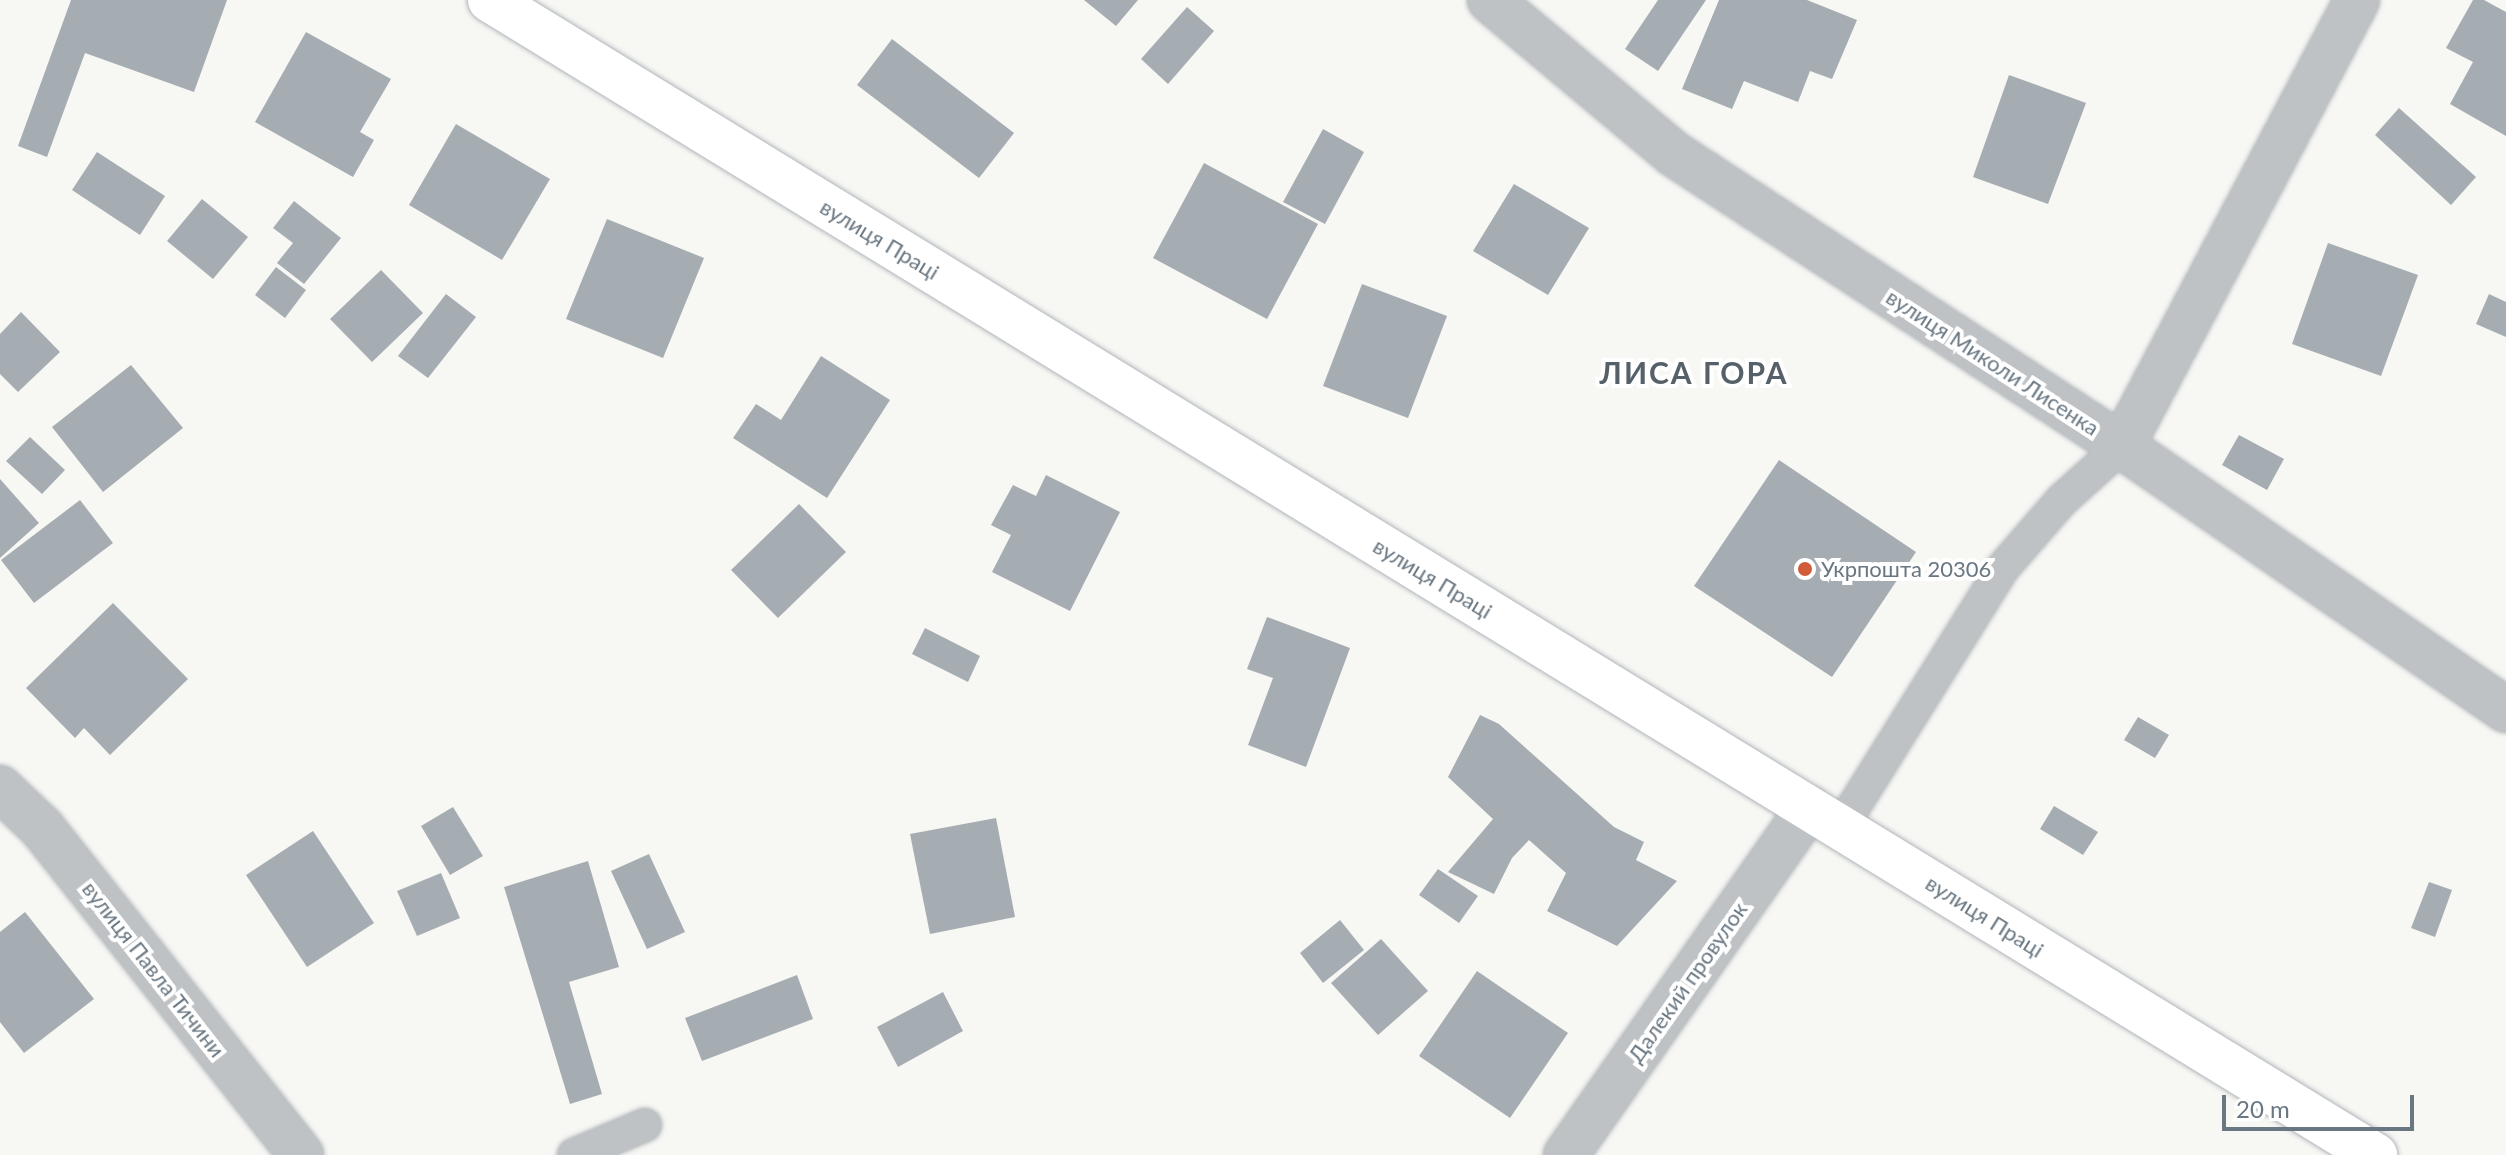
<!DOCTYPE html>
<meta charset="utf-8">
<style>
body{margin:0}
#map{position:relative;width:2506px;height:1155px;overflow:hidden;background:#f7f7f4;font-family:Lato,sans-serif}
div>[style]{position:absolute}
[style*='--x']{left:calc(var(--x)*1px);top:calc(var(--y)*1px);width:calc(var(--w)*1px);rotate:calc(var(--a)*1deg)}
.building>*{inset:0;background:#a6adb2}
.roads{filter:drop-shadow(0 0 2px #b1b6ba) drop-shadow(0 0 2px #b1b6ba)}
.service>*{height:32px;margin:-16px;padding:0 16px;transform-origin:16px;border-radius:16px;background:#bec2c5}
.minor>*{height:44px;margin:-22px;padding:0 22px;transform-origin:22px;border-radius:22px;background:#bec2c5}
.secondary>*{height:44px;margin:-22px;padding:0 22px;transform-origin:22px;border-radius:22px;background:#fff}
.dots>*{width:22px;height:22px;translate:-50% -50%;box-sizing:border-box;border:4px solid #fff;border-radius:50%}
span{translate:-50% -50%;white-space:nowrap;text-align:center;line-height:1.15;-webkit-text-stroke:8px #fff;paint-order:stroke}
.street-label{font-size:22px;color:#697782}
.poi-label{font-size:22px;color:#697782}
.left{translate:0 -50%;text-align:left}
.district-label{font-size:30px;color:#566068;font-weight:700;letter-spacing:2px}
.scale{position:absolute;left:2222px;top:1095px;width:192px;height:36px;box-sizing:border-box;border:4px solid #697782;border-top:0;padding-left:10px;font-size:24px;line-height:28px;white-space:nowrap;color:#697782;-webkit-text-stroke:6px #fff;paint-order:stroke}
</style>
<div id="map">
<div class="building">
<i style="clip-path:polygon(71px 0,227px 0,194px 92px,85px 53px,47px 157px,18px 146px)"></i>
<i style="clip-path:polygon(1084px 0,1138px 0,1116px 26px)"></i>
<i style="clip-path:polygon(1658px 0,1706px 0,1658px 71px,1625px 49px)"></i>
<i style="clip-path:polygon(1719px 0,1807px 0,1857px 20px,1832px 79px,1810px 71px,1798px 102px,1744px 81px,1732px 109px,1682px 89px)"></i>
<i style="clip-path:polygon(2473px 0,2484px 0,2506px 12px,2506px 136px,2450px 104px,2473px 62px,2446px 48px)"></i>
<i style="clip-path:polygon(1187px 7px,1214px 31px,1168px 84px,1141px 59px)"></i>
<i style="clip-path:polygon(306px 32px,391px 79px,360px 132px,374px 140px,353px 177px,255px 122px)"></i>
<i style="clip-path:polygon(892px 39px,1014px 133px,979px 178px,857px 85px)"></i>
<i style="clip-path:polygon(2009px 75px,2086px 103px,2048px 204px,1973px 177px)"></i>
<i style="clip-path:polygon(2399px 108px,2476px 177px,2451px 205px,2375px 135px)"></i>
<i style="clip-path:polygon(456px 124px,550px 179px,502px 260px,409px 205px)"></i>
<i style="clip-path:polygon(1323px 129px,1364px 152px,1325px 224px,1283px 202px)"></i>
<i style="clip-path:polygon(97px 152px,165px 196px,140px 235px,72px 190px)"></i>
<i style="clip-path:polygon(1204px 163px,1318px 224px,1267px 319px,1153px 258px)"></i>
<i style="clip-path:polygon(1514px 184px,1589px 228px,1548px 295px,1473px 251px)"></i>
<i style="clip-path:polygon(202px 199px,248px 237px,213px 279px,167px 241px)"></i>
<i style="clip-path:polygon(294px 201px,341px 238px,304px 284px,277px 263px,293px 243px,273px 228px)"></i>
<i style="clip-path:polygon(607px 219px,704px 258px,663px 358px,566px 319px)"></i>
<i style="clip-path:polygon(2328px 243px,2418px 275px,2381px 376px,2292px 344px)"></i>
<i style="clip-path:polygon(276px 267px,306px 290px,285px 318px,255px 295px)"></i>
<i style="clip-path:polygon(381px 270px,423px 313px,372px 362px,330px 319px)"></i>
<i style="clip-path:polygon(1362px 284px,1447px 316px,1408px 418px,1323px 386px)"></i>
<i style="clip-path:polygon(446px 294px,476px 317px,428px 378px,398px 356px)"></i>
<i style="clip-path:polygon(2489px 294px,2506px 302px,2506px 337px,2476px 324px)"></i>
<i style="clip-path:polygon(21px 312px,60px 352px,18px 392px,0 374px,0 334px)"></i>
<i style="clip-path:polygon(821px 356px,890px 400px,827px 498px,733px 438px,756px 404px,781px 420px)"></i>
<i style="clip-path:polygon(131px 365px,183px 428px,103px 492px,52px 427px)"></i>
<i style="clip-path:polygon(2239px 435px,2284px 459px,2267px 490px,2222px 465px)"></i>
<i style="clip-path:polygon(30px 437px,65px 470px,42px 494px,6px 461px)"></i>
<i style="clip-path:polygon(1779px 460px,1916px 552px,1832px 677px,1694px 586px)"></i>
<i style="clip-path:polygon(1046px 475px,1120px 512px,1070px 611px,992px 572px,1011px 535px,991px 525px,1013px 485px,1036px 496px)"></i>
<i style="clip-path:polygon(0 479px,39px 523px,0 558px)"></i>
<i style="clip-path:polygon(80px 500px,113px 543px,34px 603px,1px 560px)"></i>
<i style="clip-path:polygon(799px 504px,846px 552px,778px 618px,731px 570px)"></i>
<i style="clip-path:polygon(113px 603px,188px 679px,110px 755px,84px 728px,75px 738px,26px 688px)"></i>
<i style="clip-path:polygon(1267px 617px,1350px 648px,1306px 767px,1248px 745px,1273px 678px,1247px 669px)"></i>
<i style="clip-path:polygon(925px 628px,980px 656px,968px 682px,912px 654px)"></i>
<i style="clip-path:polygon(1480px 715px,1499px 724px,1614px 827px,1644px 842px,1636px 860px,1677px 881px,1617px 946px,1547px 911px,1566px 873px,1529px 840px,1512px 858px,1494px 894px,1448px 872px,1493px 819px,1448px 777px)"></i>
<i style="clip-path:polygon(2138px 717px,2169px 735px,2155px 758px,2124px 740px)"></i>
<i style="clip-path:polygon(2054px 806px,2098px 832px,2083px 855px,2040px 829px)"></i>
<i style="clip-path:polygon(453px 807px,483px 856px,450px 875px,421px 826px)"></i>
<i style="clip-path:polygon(996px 818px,1015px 917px,930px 934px,910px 834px)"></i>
<i style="clip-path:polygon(313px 831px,374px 923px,307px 967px,246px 875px)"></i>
<i style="clip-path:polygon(649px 854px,685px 932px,647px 949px,611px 871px)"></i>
<i style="clip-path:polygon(588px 861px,619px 967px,569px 982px,602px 1094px,570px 1104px,504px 887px)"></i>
<i style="clip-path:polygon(1438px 869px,1478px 896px,1459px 923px,1419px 895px)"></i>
<i style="clip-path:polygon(441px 873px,460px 918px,417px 936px,397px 891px)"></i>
<i style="clip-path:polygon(2429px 882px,2452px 890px,2435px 937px,2411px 928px)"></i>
<i style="clip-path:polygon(25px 912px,94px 999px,24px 1053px,0 1022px,0 932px)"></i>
<i style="clip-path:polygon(1340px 920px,1364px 950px,1323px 983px,1300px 953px)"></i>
<i style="clip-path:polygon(1381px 939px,1428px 991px,1378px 1035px,1331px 983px)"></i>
<i style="clip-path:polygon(1477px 971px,1568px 1033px,1510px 1118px,1419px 1056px)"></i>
<i style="clip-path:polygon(797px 975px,813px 1019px,702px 1061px,685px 1018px)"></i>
<i style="clip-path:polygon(943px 992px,963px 1031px,898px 1067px,877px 1027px)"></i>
</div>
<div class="roads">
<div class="service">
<i style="--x:1841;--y:827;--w:304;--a:-58"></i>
<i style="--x:2002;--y:569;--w:91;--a:-49"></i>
<i style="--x:2062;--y:500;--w:81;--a:-42"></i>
<i style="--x:574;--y:1155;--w:77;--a:-22.9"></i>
</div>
<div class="minor">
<i style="--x:1490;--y:0;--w:240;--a:39.9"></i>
<i style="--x:1674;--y:154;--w:535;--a:33.1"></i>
<i style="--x:2122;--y:446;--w:466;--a:34.5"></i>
<i style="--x:2122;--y:446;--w:504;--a:-62.21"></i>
<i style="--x:0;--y:788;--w:58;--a:43.6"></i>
<i style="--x:42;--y:828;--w:417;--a:51.6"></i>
<i style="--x:1566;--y:1155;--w:424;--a:-55"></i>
</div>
<div class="secondary">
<i style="--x:490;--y:0;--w:2211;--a:31.5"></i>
</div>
</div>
<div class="dots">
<i style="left:1805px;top:569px;background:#d05c3a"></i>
</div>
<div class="street-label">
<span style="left:880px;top:239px;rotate:31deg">вулиця Праці</span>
<span style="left:1993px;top:362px;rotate:33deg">вулиця Миколи Лисенка</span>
<span style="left:1433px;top:578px;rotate:31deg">вулиця Праці</span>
<span style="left:1985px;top:916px;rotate:32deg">вулиця Праці</span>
<span style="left:154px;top:969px;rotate:52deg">вулиця Павла Тичини</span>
<span style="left:1687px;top:982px;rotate:-55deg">Далекий провулок</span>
</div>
<div class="poi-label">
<span class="left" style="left:1821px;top:569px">Укрпошта 20306</span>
</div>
<div class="district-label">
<span style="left:1694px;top:372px">ЛИСА ГОРА</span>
</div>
<div class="scale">20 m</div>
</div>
